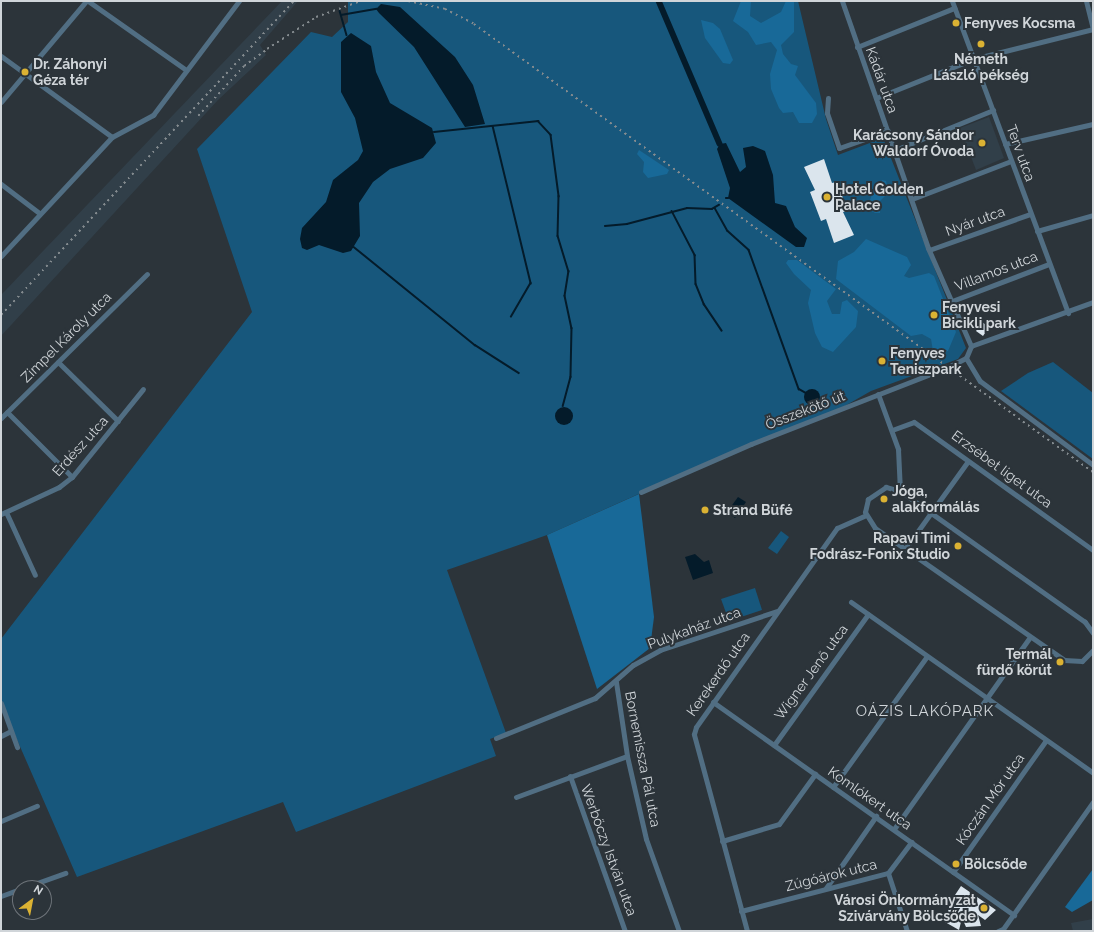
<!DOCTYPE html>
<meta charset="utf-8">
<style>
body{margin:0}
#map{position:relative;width:1094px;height:932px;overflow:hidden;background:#2c343a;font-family:Raleway,sans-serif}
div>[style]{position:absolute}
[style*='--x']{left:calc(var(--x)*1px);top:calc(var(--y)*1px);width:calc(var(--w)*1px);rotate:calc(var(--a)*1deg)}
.built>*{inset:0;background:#313f49}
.green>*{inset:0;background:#17577c}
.forest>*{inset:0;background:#186998}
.water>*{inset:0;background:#041b2a}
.round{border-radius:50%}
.stream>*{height:1.5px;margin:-0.75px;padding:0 0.75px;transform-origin:0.75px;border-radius:0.75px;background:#041b2a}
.canal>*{height:5.5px;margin:-2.75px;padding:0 2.75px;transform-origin:2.75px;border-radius:2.75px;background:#041b2a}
.building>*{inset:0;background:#dbe5ed}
.minor>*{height:5px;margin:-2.5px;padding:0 2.5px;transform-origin:2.5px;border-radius:2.5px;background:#516e83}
.rail>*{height:1.5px;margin-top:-0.75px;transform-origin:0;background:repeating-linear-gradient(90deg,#848b8f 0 2px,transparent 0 6px)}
.dots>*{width:11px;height:11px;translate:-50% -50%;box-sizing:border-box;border:2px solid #2c343a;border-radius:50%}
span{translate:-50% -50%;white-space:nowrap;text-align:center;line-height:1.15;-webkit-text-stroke:4px #2c343a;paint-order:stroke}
.poi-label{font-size:14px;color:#d0d5d9;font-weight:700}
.left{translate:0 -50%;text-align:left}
.right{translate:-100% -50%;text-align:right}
.street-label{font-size:14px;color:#d0d5d9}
.neighbourhood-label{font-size:15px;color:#d0d5d9;letter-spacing:1px}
.frame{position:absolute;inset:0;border:2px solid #d0d5d9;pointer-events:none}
.north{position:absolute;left:12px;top:880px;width:40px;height:40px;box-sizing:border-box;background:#2c343a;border:1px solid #6e747a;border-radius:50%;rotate:32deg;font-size:11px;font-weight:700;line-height:16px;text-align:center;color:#d0d5d9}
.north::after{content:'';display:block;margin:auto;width:14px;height:18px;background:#dbb233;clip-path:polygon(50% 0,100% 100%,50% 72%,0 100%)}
</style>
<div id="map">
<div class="built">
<i style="clip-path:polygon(282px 1px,298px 1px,260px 45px,266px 55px,218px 100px,1px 336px,1px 295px)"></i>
<i style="clip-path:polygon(989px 117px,1004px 158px,976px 170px,960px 128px)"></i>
<i style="clip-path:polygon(1093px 919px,1093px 931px,1073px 931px,1071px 923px)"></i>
</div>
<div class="green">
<i style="clip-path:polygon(348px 1px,798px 1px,826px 119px,838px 155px,883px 138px,966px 348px,958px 359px,871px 391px,836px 411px,728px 454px,547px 535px,447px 570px,506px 733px,490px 739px,496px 756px,296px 832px,283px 802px,77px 877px,1px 703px,1px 639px,252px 312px,197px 149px,311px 32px,332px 37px,348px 22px)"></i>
<i style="clip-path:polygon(1053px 362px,1093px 393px,1093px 459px,1001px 391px,1028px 373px)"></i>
<i style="clip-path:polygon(781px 531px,789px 537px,777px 554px,768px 548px)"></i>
<i style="clip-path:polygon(755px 588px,762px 610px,729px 621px,721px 599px)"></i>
</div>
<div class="forest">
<i style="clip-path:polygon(741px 1px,751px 1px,750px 16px,761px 23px,781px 12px,786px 1px,794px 1px,794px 32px,781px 45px,783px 54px,791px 64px,798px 66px,795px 75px,816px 103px,817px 114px,812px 123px,799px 123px,793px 112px,783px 113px,779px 108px,771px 89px,770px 74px,777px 50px,771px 42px,756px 45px,748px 32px,733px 21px)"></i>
<i style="clip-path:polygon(701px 20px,713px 23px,720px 29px,733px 60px,730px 64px,723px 63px,705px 38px)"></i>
<i style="clip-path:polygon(639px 150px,669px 170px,667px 174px,648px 178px,643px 172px,644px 162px,637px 154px)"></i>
<i style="clip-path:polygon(882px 180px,886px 181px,889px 192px,880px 201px,880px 213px,875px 213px,867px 208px,874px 189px,880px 188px)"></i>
<i style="clip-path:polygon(866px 239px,907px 257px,911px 265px,904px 276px,909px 278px,929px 273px,934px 276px,956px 332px,948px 351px,939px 355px,933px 351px,931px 339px,922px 334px,911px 336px,836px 279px,838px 261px,854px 252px)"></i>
<i style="clip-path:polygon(788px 260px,797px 260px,836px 289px,827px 301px,832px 314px,840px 314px,842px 302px,847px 300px,858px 311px,856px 327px,833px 352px,822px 347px,815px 333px,808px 303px,811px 290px,794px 274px,786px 263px)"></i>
<i style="clip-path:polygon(639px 494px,654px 617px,650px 648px,597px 689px,547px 535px)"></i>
<i style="clip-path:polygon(1093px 869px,1093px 900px,1072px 912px,1065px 907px)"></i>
</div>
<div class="water">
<i style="clip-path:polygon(381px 4px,400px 7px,455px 57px,473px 85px,485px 124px,465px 127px,414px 47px,379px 13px,376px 9px)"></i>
<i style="clip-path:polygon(351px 33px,371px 46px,376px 72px,390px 103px,432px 128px,436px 143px,423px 158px,390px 169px,373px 182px,359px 203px,360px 236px,351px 251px,343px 253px,319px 245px,307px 250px,302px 248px,300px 239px,302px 228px,326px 202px,333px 180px,358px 160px,363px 151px,355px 118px,341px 92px,341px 42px)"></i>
<i style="clip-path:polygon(726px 143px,740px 172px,746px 167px,743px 148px,753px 146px,765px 151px,773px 175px,775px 203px,786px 206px,795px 227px,807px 238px,804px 247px,796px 247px,728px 198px,730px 188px,717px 149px,720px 144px)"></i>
<i class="round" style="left:804px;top:389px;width:16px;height:16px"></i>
<i class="round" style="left:555px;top:407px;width:18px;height:18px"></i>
<i style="clip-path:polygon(738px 497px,746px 502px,735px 518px,727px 512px)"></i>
<i style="clip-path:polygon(695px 554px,704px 562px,709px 560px,713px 573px,693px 580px,685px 557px)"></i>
</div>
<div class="stream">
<i style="--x:340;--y:11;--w:25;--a:74"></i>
<i style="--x:341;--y:15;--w:36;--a:-10"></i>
<i style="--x:493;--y:126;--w:162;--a:76.4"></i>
<i style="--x:531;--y:283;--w:39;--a:120"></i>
<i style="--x:434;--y:132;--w:105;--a:-6"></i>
<i style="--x:538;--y:121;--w:19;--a:47"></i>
<i style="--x:551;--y:135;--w:62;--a:82.5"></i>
<i style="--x:559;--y:196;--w:40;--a:91.4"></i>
<i style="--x:558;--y:236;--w:37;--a:73"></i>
<i style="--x:569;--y:271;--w:25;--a:99"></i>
<i style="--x:565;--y:296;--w:33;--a:78"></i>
<i style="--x:572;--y:328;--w:49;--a:91.2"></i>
<i style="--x:571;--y:377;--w:30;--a:105"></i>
<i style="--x:726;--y:198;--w:2;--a:0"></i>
<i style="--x:715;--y:208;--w:26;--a:61"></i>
<i style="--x:728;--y:231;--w:28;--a:42"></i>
<i style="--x:749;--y:250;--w:148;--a:70.2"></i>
<i style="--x:799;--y:389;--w:8;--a:30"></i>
<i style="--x:672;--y:211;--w:50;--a:62.4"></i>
<i style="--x:695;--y:255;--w:29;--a:88"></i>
<i style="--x:696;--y:284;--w:22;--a:68"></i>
<i style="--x:704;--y:304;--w:32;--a:56"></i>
<i style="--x:605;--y:226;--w:22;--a:-5"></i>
<i style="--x:627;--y:224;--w:62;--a:-14.9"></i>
<i style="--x:687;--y:208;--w:25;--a:2"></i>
<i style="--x:712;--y:209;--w:8;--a:-30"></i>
<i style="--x:354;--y:247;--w:156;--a:39"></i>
<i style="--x:475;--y:345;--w:52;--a:32.5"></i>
</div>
<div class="canal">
<i style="--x:659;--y:1;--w:155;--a:66.9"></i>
</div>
<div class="building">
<i style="clip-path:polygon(824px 159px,832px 183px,836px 182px,840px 189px,847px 211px,843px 212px,854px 235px,834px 243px,826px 219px,821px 221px,810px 192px,815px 190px,804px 167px)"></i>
<i style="clip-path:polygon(982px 322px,989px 327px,983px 336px,976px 331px)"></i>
<i style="clip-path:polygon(961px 886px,996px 910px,985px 920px,978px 915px,981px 926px,966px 927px,962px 918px,959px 930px,945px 922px,951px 901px)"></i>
</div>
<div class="minor">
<i style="--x:88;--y:1;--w:120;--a:35.1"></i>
<i style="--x:842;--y:1;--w:262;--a:70.8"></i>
<i style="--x:928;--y:248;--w:107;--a:66.3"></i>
<i style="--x:952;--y:1;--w:333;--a:69.6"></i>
<i style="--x:1086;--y:1;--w:29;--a:76"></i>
<i style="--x:857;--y:47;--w:105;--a:-21.9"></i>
<i style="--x:1;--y:56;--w:137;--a:36.1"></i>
<i style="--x:828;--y:98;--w:15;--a:94"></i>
<i style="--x:827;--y:113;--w:37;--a:71"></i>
<i style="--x:839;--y:148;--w:52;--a:-19.1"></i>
<i style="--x:876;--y:98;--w:105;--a:-21.9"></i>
<i style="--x:973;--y:59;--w:124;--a:-14"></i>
<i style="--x:1;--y:102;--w:132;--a:-49.9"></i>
<i style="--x:1005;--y:144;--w:90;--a:-12.8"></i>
<i style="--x:895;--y:150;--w:106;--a:-22.2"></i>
<i style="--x:1;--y:184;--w:48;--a:37.3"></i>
<i style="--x:912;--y:199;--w:106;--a:-21"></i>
<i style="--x:1037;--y:231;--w:58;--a:-15.9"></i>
<i style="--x:929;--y:250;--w:107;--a:-19.6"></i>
<i style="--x:1;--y:256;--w:163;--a:-47"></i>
<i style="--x:112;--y:137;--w:47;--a:-28.2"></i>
<i style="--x:153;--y:115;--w:143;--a:-53"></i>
<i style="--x:952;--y:301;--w:104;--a:-20.9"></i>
<i style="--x:971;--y:346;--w:130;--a:-19.8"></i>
<i style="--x:966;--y:358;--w:27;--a:59"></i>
<i style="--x:980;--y:381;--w:141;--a:36.6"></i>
<i style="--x:58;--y:362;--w:84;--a:44.5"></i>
<i style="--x:878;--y:394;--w:59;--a:70"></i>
<i style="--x:898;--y:449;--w:42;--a:87.3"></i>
<i style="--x:7;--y:412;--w:92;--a:45"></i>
<i style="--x:1;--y:418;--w:205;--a:-44.6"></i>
<i style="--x:892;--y:430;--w:23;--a:-20"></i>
<i style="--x:914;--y:422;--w:220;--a:35.6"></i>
<i style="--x:641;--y:492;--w:120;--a:-23.6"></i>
<i style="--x:751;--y:444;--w:212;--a:-21.3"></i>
<i style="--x:948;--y:367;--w:20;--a:-27"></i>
<i style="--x:966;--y:358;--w:13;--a:-67"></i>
<i style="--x:6;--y:512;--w:69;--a:65.3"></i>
<i style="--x:1;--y:514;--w:64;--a:-25"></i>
<i style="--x:59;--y:487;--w:16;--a:-38"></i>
<i style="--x:72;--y:477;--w:113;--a:-51.1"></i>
<i style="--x:905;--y:549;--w:108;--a:-54.4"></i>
<i style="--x:851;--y:602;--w:296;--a:35.2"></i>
<i style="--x:1093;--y:633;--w:14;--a:-126"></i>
<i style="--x:1085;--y:622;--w:227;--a:-144.7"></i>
<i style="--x:900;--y:491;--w:15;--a:-164"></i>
<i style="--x:886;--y:487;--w:22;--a:146"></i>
<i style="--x:868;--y:499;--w:13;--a:103"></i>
<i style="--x:865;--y:512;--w:19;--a:58"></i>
<i style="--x:875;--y:528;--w:231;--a:34.9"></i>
<i style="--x:1064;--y:660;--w:18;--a:3"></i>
<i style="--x:1082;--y:661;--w:16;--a:-45"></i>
<i style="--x:616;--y:682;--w:75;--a:81.5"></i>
<i style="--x:627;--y:756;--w:85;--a:77.1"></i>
<i style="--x:646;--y:839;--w:98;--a:70.3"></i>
<i style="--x:713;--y:702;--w:369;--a:35.3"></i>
<i style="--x:1;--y:703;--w:47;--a:70"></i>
<i style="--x:1;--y:736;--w:11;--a:-27"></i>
<i style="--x:496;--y:738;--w:107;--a:-22"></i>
<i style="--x:595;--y:698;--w:50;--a:-41"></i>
<i style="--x:633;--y:665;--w:31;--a:-29"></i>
<i style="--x:660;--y:650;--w:123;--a:-18.4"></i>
<i style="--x:774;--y:745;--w:161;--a:-54.3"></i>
<i style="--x:570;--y:776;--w:164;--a:70.5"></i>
<i style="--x:833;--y:787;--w:161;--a:-54.3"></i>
<i style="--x:516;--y:797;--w:118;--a:-20.3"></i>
<i style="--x:1;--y:821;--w:39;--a:-23"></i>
<i style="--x:894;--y:829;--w:235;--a:-54.7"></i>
<i style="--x:722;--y:841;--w:59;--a:-16.6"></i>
<i style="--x:779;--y:824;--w:62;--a:-54.2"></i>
<i style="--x:953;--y:872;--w:161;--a:-54.8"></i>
<i style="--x:888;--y:873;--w:61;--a:71.9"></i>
<i style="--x:23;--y:888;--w:45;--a:-19.7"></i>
<i style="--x:826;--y:888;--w:88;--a:-55.2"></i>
<i style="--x:1;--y:896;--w:20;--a:-20"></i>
<i style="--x:741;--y:911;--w:152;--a:-14.5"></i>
<i style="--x:888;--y:873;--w:39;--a:-53"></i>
<i style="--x:747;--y:931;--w:204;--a:-105.1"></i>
<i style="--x:694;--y:734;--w:7;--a:-74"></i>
<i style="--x:696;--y:727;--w:244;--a:-54.7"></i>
<i style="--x:837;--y:528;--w:32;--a:-24"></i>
<i style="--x:998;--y:931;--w:5;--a:-22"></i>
<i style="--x:1003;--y:929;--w:156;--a:-54.7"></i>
</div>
<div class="rail">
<i style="--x:408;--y:1;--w:38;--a:12"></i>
<i style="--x:445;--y:9;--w:33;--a:27"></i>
<i style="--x:474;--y:24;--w:764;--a:35.9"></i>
<i style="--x:198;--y:116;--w:68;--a:-47.4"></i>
<i style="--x:244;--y:66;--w:29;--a:-36"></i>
<i style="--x:267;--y:49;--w:59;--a:-33.1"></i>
<i style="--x:316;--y:17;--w:48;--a:-19.6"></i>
<i style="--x:1;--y:315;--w:429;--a:-47"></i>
</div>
<div class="dots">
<i style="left:956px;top:23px;background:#dbb233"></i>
<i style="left:981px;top:44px;background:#dbb233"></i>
<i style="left:25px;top:72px;background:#dbb233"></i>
<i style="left:982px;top:143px;background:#dbb233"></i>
<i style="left:827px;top:197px;background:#dbb233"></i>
<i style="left:934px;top:315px;background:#dbb233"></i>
<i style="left:882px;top:361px;background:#dbb233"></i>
<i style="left:884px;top:499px;background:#dbb233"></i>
<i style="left:705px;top:510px;background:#dbb233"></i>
<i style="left:958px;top:546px;background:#dbb233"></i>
<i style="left:1060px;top:662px;background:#dbb233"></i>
<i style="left:956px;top:864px;background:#dbb233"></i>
<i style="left:984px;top:908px;background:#dbb233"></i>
</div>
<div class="poi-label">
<span class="left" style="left:964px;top:23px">Fenyves Kocsma</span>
<span style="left:981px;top:67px">Németh<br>László pékség</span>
<span class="left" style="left:33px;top:72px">Dr. Záhonyi<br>Géza tér</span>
<span class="right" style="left:974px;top:143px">Karácsony Sándor<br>Waldorf Óvoda</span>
<span class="left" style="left:835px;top:197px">Hotel Golden<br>Palace</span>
<span class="left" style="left:942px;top:315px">Fenyvesi<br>Bicikli park</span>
<span class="left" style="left:890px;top:361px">Fenyves<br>Teniszpark</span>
<span class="left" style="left:892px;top:499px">Jóga,<br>alakformálás</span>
<span class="left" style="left:713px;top:510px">Strand Büfé</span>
<span class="right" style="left:950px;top:546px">Rapavi Timi<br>Fodrász-Fonix Studio</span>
<span class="right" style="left:1052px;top:662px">Termál<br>fürdő körút</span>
<span class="left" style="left:964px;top:864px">Bölcsőde</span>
<span class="right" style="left:976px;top:908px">Városi Önkormányzat<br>Szivárvány Bölcsőde</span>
</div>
<div class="street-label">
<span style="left:882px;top:80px;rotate:70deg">Kádár utca</span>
<span style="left:1021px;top:153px;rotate:70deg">Terv utca</span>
<span style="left:975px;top:221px;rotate:-20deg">Nyár utca</span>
<span style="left:996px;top:271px;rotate:-21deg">Villamos utca</span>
<span style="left:66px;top:337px;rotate:-45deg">Zimpel Károly utca</span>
<span style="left:805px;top:410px;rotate:-21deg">Összekötő út</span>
<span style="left:80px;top:446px;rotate:-48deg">Erdész utca</span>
<span style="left:1002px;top:469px;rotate:36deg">Erzsébet liget utca</span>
<span style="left:694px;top:628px;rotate:-20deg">Pulykaház utca</span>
<span style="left:811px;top:672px;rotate:-54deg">Wigner Jenő utca</span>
<span style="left:718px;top:674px;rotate:-55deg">Kerekerdő utca</span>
<span style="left:643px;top:759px;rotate:79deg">Bornemissza Pál utca</span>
<span style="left:870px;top:798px;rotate:35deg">Komlókert utca</span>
<span style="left:990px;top:799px;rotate:-55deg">Kóczán Mór utca</span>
<span style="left:609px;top:850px;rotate:70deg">Werbőczy István utca</span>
<span style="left:831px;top:875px;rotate:-14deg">Zúgóárok utca</span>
</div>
<div class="neighbourhood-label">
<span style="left:925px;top:712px">OÁZIS LAKÓPARK</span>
</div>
<div class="frame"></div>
<div class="north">N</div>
</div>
